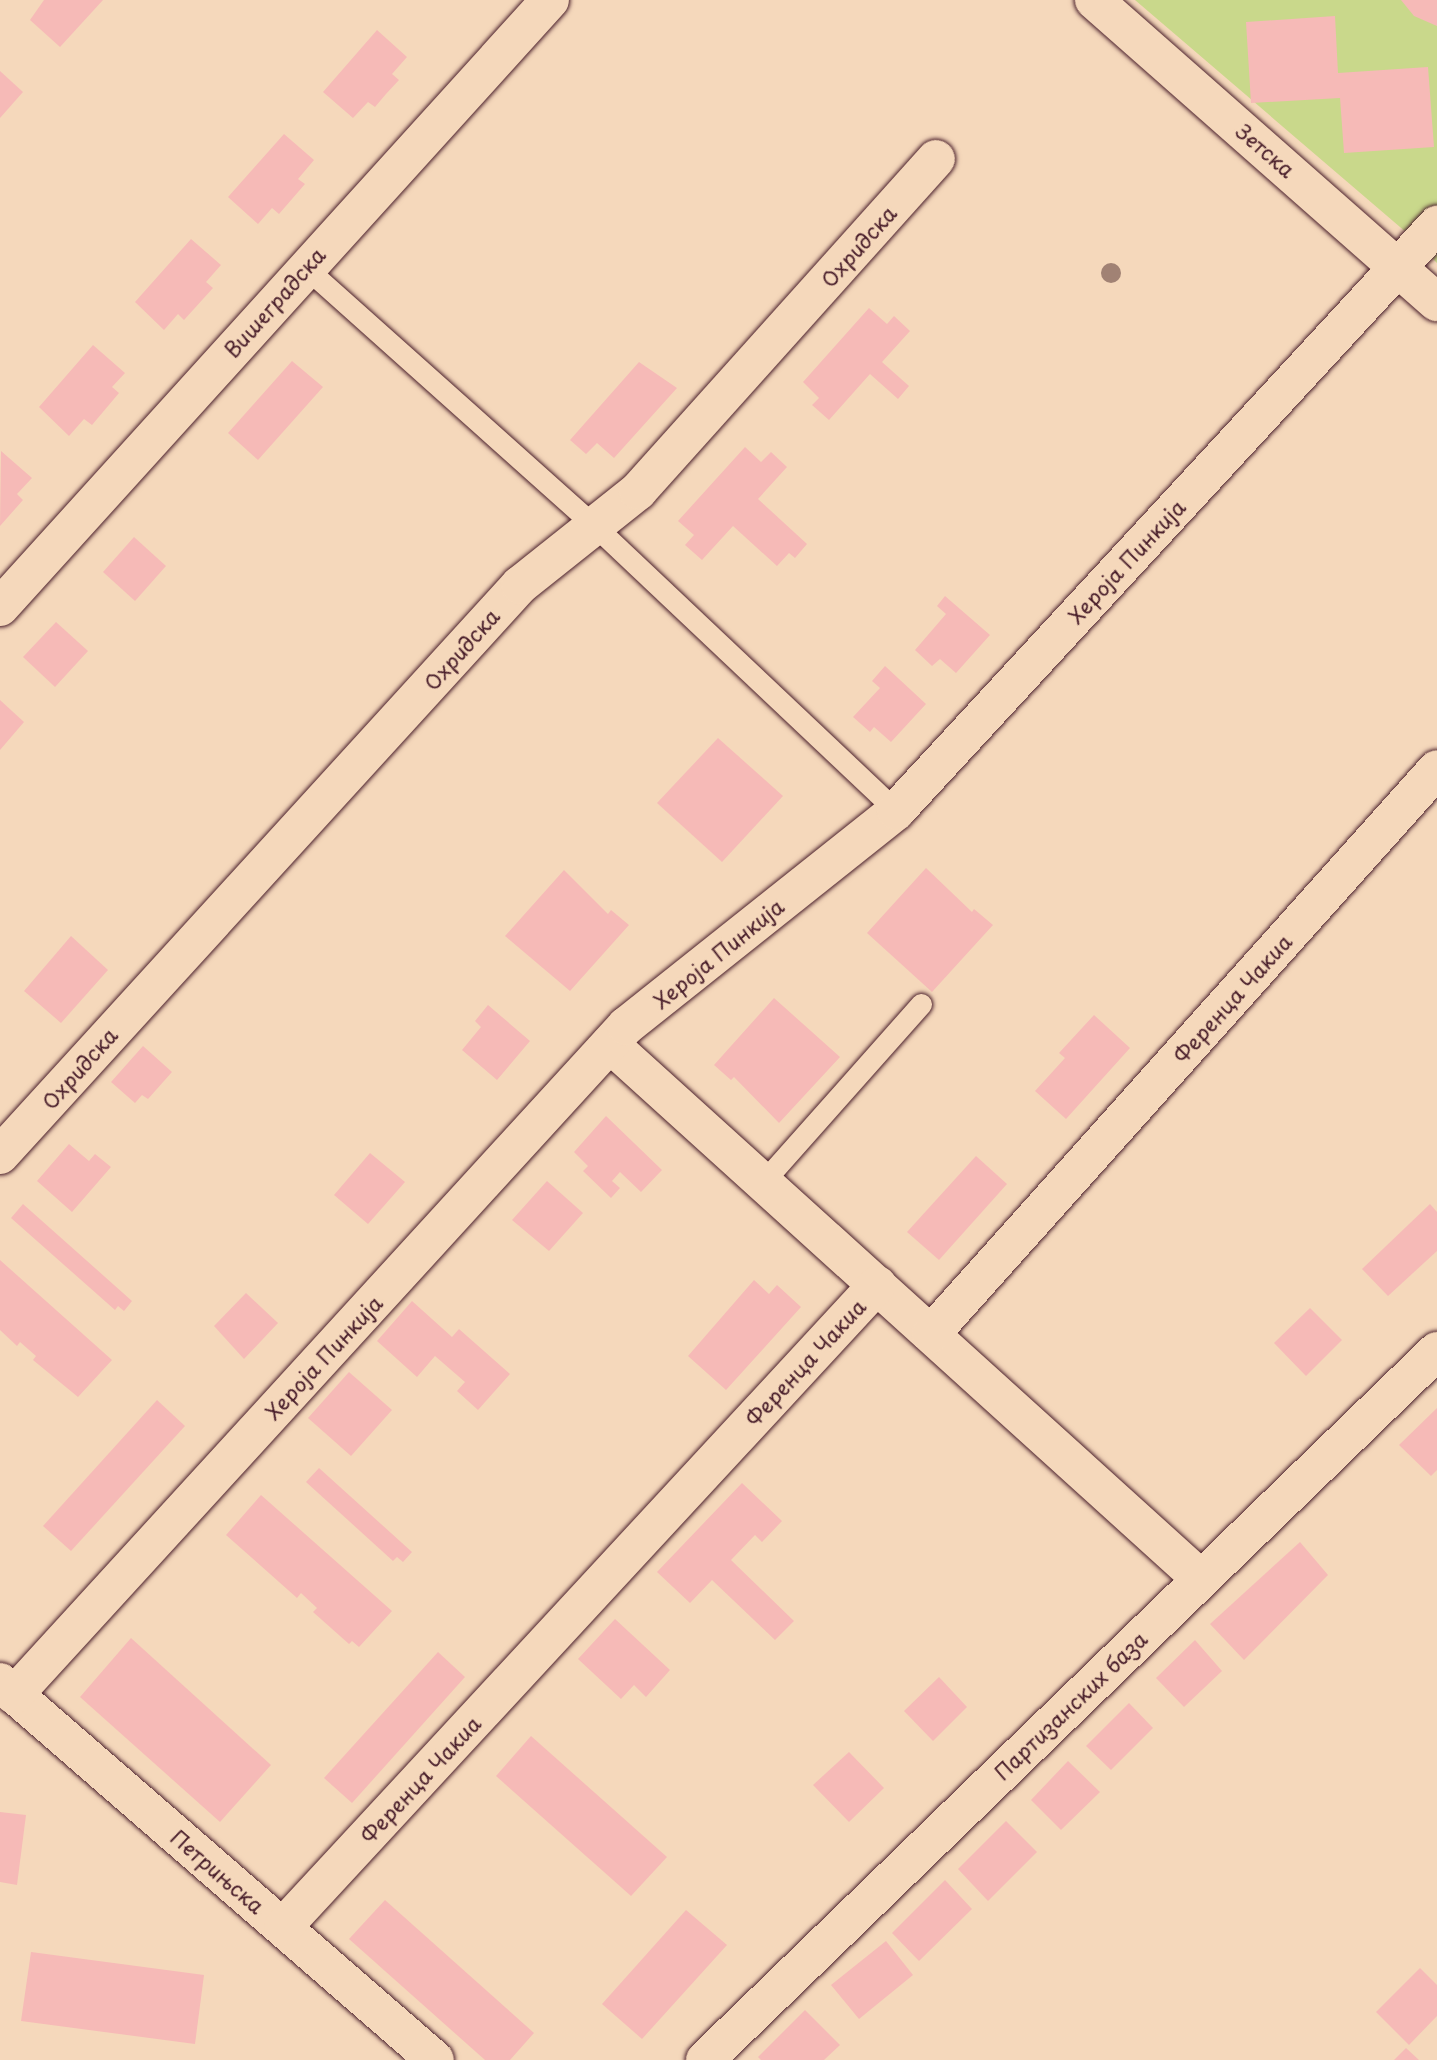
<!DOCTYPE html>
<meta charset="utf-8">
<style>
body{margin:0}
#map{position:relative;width:1437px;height:2060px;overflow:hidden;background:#f5d8bb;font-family:"Playpen Sans",sans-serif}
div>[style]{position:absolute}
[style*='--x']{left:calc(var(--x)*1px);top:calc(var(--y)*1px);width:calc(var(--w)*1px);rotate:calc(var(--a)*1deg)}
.green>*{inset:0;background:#c9d88b}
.building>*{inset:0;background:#f6bab7}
.roads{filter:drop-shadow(0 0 2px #4a1f2b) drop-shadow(0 0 2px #4a1f2b)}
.lane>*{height:21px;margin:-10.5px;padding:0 10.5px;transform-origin:10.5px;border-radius:10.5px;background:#f5d8bb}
.street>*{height:38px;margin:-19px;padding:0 19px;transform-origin:19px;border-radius:19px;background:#f5d8bb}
.secondary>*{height:38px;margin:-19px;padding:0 19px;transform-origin:19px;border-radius:19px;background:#f5d8bb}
.trees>*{width:20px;height:20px;margin:-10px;border-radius:50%;background:#a18274}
span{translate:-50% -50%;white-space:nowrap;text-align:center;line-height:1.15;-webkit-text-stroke:6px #f5d8bb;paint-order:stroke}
.street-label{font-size:21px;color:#4a1f2b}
</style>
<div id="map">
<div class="green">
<i style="clip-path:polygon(1135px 0,1437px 0,1437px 263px,1407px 233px)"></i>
</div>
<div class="building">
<i style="clip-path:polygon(44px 0,103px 0,60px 47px,30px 20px)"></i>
<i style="clip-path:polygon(1401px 0,1437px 0,1437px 26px,1414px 16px)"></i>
<i style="clip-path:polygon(1335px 16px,1338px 73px,1428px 67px,1434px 147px,1344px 153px,1340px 98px,1251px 103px,1246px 22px)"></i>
<i style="clip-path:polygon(377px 30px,407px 57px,392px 74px,399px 80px,386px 94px,375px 107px,368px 102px,353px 118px,323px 92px)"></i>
<i style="clip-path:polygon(0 71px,23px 92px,0 118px)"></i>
<i style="clip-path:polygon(284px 134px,314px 160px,298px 179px,305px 184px,279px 214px,272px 208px,258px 224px,228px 197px)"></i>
<i style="clip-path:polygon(191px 239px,221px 265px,206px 282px,213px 288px,184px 320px,178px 314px,164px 330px,135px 302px)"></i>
<i style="clip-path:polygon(869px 308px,887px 324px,894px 316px,910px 331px,882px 362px,909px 386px,898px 399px,870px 374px,829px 420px,812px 405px,819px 398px,803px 382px)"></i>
<i style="clip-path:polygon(93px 345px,125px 373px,112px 387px,119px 393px,92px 425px,84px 419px,69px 436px,39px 407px)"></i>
<i style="clip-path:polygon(292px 361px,323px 387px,258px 460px,228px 433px)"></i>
<i style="clip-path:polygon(639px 362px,677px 388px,614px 458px,597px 443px,586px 454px,570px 440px)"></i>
<i style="clip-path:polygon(745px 447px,761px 462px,771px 452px,787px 467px,758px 499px,807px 544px,795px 558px,789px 553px,777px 566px,733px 526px,702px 560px,685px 545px,694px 535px,678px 521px)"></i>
<i style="clip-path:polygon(1px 451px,32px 478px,17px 494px,23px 500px,0 526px)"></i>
<i style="clip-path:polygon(134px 537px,166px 566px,135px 601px,103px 572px)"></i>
<i style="clip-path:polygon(945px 596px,990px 635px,956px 673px,940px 659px,932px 666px,915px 650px,946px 614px,937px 606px)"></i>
<i style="clip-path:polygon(56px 622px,88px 651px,55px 687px,23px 657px)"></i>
<i style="clip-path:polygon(885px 666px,926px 704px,891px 742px,874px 727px,870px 732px,853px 717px,880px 688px,872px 681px)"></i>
<i style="clip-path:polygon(0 700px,24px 722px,0 750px)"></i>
<i style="clip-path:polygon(718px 738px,783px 796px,722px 862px,657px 803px)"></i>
<i style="clip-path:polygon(926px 868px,972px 912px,974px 909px,993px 925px,932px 992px,867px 933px)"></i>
<i style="clip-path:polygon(564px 870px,608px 914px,611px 910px,629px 925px,570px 991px,505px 936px)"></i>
<i style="clip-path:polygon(71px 936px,108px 970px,61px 1023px,24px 991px)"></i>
<i style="clip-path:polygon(774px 998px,840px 1057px,779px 1123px,734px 1077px,731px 1080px,714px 1065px)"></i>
<i style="clip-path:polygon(488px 1005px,530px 1041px,497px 1080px,462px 1050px,481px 1027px,475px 1021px)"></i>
<i style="clip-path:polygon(1094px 1015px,1130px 1048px,1066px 1119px,1035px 1091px,1065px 1058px,1059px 1053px)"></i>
<i style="clip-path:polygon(143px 1046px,172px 1072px,148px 1099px,142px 1095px,135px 1103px,111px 1082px)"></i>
<i style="clip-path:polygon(606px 1116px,662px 1170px,641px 1192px,620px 1172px,612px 1181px,620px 1188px,611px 1198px,583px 1171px,588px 1166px,574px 1152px)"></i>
<i style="clip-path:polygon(69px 1144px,89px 1161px,95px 1154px,111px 1167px,72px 1212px,37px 1181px)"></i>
<i style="clip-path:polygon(370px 1153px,405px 1182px,368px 1224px,334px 1195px)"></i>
<i style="clip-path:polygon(976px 1156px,1007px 1184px,939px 1260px,907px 1232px)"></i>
<i style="clip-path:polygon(547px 1181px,583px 1213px,549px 1251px,512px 1220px)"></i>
<i style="clip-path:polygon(23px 1204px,132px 1301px,124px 1311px,118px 1306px,115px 1310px,11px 1218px)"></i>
<i style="clip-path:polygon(1430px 1204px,1437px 1212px,1437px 1251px,1388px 1296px,1362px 1269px)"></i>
<i style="clip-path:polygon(0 1260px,112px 1360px,78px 1397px,33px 1360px,36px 1356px,20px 1342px,17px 1346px,0 1330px)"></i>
<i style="clip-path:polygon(754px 1280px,769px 1294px,777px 1285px,801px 1307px,726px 1390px,688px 1356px)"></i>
<i style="clip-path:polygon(246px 1293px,278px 1323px,244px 1359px,214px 1326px)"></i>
<i style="clip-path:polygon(412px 1301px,452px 1337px,459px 1329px,510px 1374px,478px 1410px,457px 1391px,465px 1382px,435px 1356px,417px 1377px,377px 1341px)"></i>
<i style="clip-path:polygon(1310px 1308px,1342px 1340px,1306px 1376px,1274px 1343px)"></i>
<i style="clip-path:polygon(349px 1372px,392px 1410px,351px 1456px,308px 1418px)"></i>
<i style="clip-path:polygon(157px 1400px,185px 1426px,71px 1551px,43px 1526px)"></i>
<i style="clip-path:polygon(1437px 1408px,1437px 1470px,1431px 1476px,1399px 1445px)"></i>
<i style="clip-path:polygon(319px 1468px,412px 1552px,403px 1562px,397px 1557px,393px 1561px,306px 1482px)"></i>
<i style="clip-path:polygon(742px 1483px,782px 1521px,762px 1542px,755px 1535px,731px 1560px,794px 1621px,775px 1640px,712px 1580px,690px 1603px,657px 1572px)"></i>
<i style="clip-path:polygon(261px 1495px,392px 1611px,359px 1647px,352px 1641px,349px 1644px,313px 1612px,317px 1608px,301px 1593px,297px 1598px,226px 1535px)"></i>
<i style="clip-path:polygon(1300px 1542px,1328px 1575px,1244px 1660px,1210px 1624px)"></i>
<i style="clip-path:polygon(615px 1619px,670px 1670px,646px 1697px,634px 1685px,621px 1699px,578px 1659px)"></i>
<i style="clip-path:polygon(131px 1638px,271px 1765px,220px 1822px,80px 1697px)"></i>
<i style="clip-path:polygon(1195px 1640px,1222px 1671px,1184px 1707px,1156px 1678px)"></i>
<i style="clip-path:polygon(438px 1652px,465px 1677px,352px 1803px,324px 1778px)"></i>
<i style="clip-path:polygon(939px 1677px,967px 1707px,933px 1741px,904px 1711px)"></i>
<i style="clip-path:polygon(1129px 1703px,1153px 1728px,1111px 1770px,1086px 1746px)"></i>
<i style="clip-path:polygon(531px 1736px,667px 1857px,631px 1896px,496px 1776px)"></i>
<i style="clip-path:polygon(849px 1752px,884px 1788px,849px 1822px,813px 1785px)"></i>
<i style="clip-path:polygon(1068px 1761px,1100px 1792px,1061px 1830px,1031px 1800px)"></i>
<i style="clip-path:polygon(0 1812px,26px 1815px,17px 1885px,0 1882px)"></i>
<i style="clip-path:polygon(1006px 1821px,1037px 1852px,988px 1901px,958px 1869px)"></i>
<i style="clip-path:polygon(945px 1880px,972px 1909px,919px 1961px,892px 1933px)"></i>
<i style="clip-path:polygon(385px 1900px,534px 2033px,510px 2060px,485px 2060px,349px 1939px)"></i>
<i style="clip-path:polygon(686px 1910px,727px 1945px,642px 2039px,602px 2004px)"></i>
<i style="clip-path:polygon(886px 1941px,913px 1975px,859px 2019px,831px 1985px)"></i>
<i style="clip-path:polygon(31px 1952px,204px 1975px,195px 2044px,21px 2021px)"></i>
<i style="clip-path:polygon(1420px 1968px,1437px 1985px,1437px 2016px,1409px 2045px,1376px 2012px)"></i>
<i style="clip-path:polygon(805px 2010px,840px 2045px,824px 2060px,761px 2060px,758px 2057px)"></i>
<i style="clip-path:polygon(1406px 2048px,1419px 2060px,1394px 2060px)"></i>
</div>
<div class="roads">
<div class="lane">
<i style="--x:305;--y:267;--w:390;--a:41.8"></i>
<i style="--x:596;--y:527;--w:413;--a:43.4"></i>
<i style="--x:763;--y:1182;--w:238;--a:-48.4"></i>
</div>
<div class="street">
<i style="--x:1094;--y:0;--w:457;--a:41.4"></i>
<i style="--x:0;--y:607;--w:819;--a:-47.82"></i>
<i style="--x:610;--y:1044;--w:797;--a:42.15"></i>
<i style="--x:0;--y:1155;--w:772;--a:-47.63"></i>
<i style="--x:520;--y:585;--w:151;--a:-38.5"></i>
<i style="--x:638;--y:491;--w:446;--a:-48.1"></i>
<i style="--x:931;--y:1334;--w:758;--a:-48.15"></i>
<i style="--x:0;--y:1682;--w:576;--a:40.99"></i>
<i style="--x:14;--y:1695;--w:907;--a:-47.55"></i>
<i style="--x:626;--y:1026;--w:345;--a:-38.5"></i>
<i style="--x:896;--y:811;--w:798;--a:-47.29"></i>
<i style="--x:283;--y:1927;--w:875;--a:-47.22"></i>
</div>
<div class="secondary">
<i style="--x:705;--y:2060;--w:1019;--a:-44.09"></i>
</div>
</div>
<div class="trees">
<i style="left:1111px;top:273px"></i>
</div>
<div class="street-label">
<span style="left:1266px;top:150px;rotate:41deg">Зетска</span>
<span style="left:858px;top:246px;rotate:-48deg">Охридска</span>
<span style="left:274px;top:302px;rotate:-48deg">Вишеградска</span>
<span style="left:1126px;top:561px;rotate:-47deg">Хероја Пинкија</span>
<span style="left:461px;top:649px;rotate:-48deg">Охридска</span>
<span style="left:718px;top:953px;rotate:-39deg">Хероја Пинкија</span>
<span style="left:1232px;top:998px;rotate:-48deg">Ференца Чакиа</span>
<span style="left:79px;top:1068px;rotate:-48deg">Охридска</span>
<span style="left:323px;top:1357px;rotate:-47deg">Хероја Пинкија</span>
<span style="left:805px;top:1362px;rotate:-47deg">Ференца Чакиа</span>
<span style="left:1070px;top:1705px;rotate:-44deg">Партизанских база</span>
<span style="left:420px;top:1779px;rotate:-47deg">Ференца Чакиа</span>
<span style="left:218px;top:1871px;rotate:41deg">Петрињска</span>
</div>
</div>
